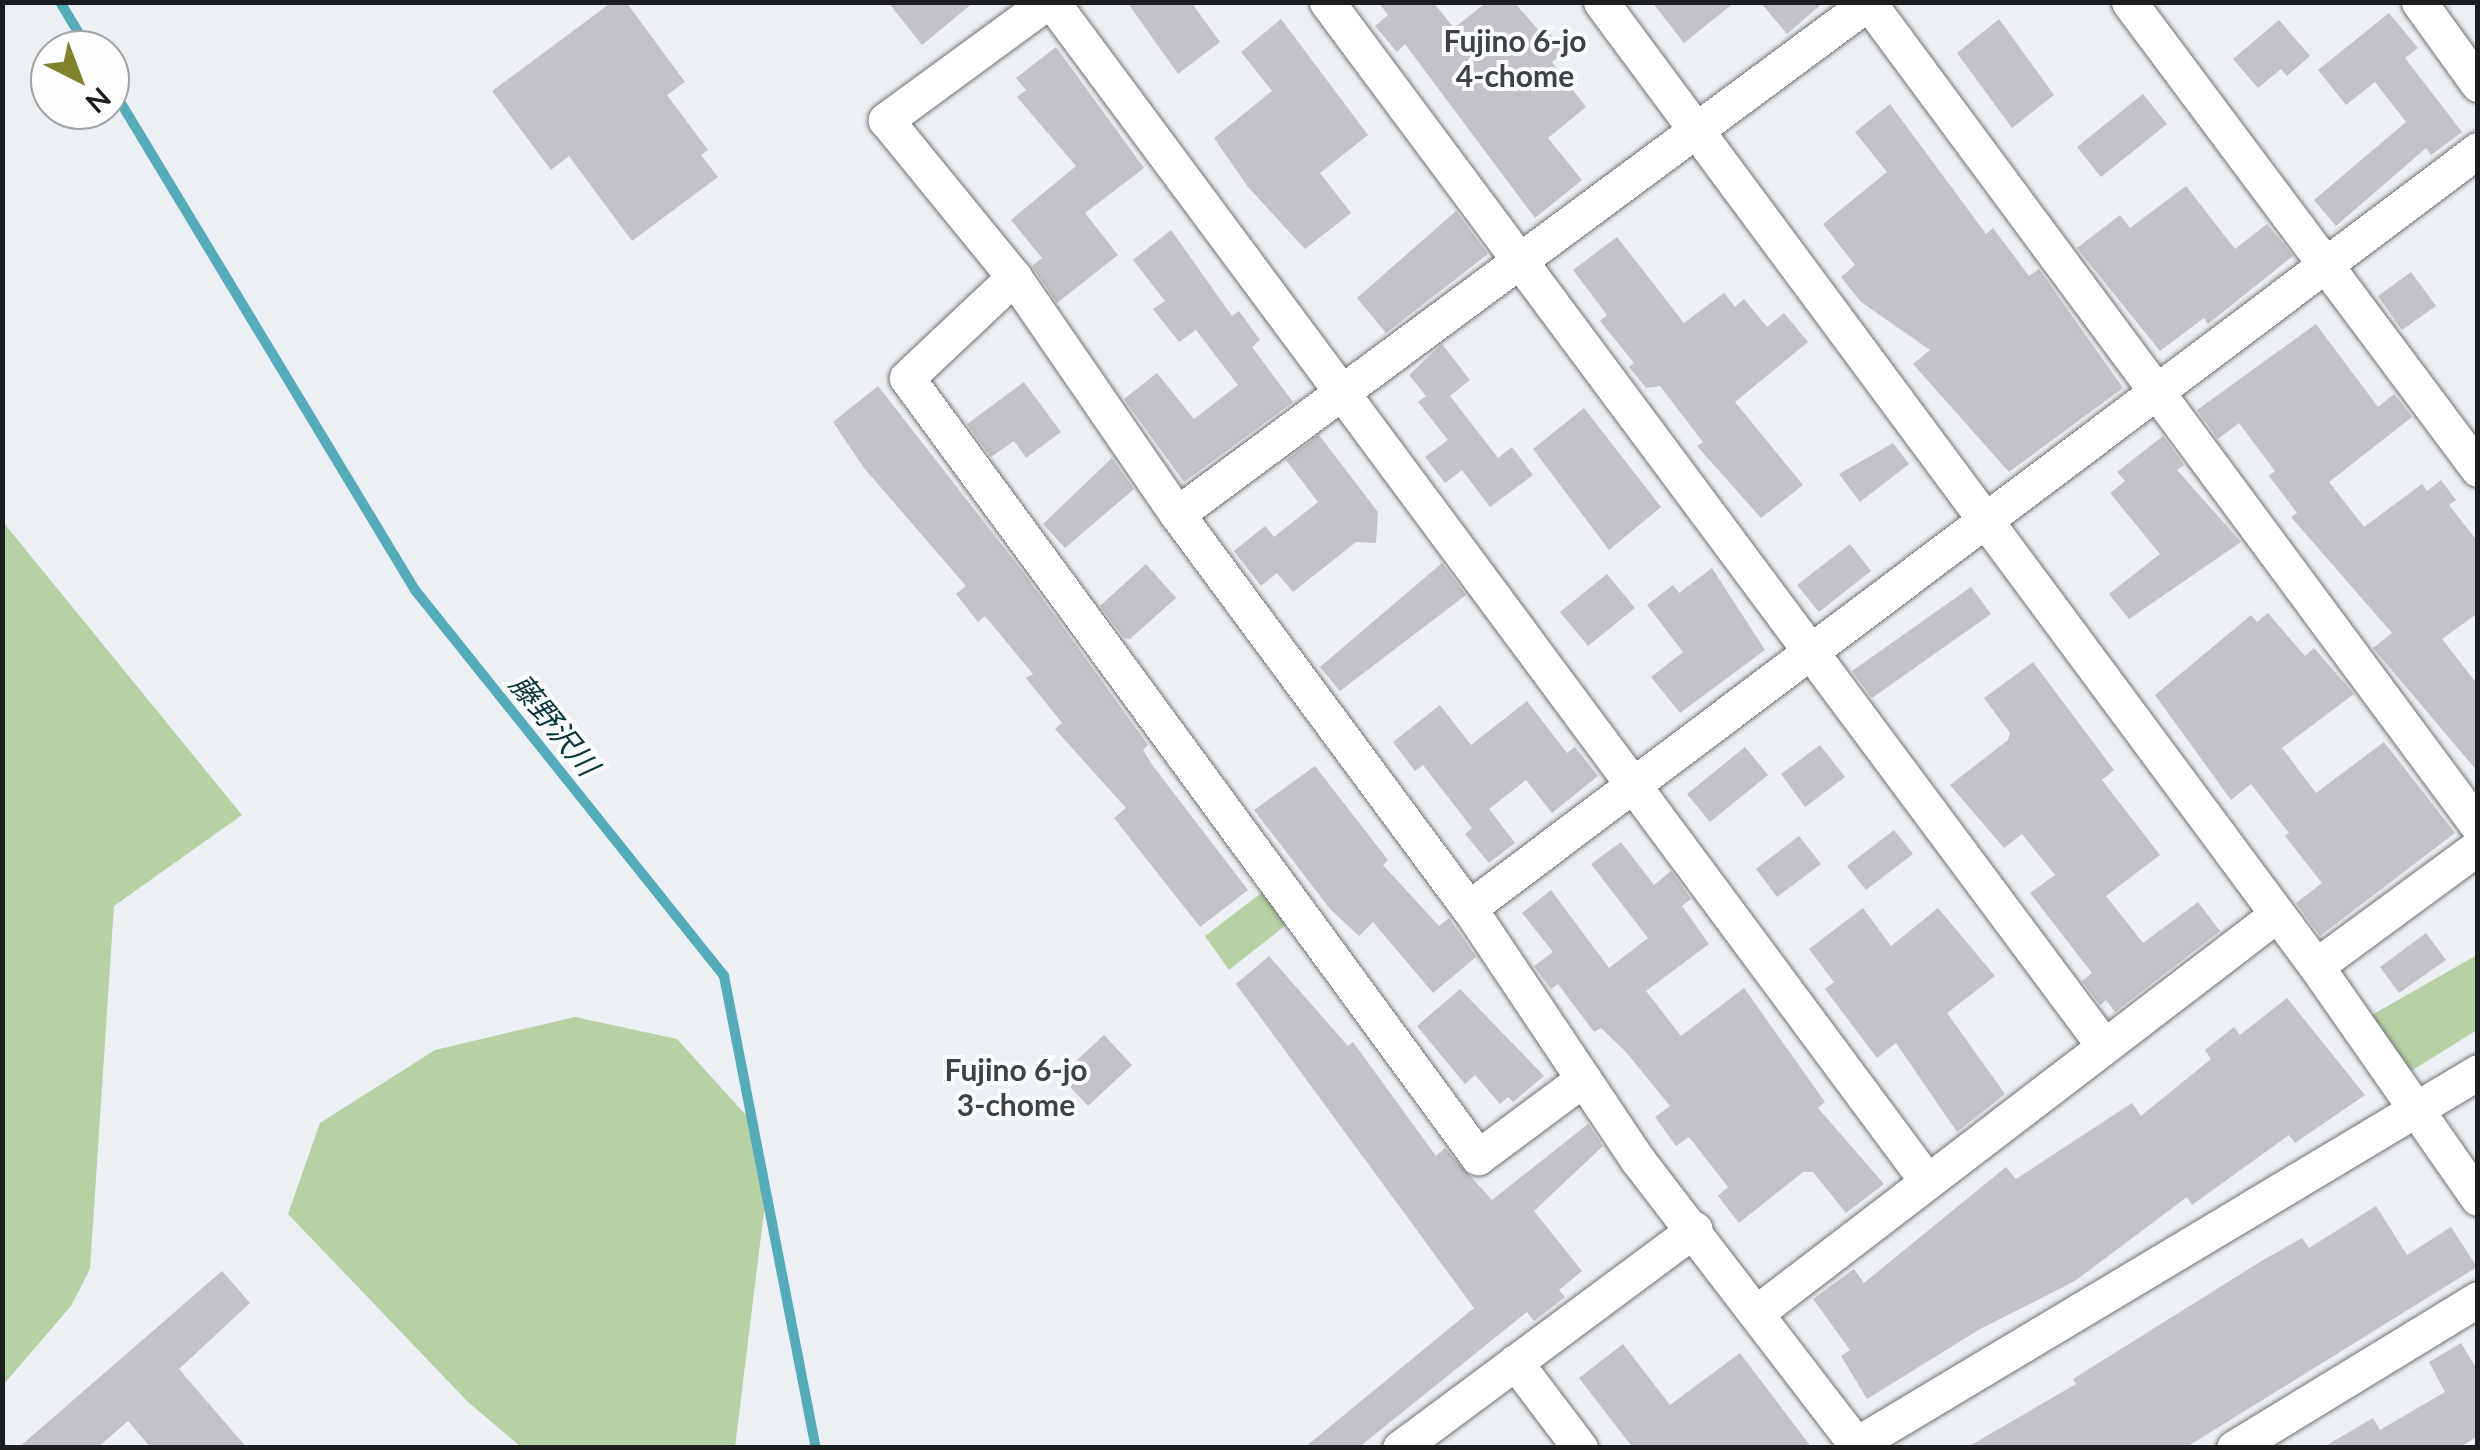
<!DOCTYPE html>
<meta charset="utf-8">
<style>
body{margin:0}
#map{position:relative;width:2480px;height:1450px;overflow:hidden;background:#eceff4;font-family:Lato,"Noto Sans JP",sans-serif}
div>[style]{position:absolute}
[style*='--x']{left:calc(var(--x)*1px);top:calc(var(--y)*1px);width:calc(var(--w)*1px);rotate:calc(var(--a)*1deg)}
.green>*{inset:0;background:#b6d1a3}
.stream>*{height:10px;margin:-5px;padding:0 5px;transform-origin:5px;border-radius:5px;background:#55abb9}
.building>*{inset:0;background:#c2c2c7}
.roads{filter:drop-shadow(0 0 2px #6d7074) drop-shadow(0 0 2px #6d7074)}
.minor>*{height:35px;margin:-17.5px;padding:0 17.5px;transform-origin:17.5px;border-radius:17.5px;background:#fff}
span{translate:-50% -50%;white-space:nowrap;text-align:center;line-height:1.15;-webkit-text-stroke:8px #fbfdfe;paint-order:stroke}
.neighbourhood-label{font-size:30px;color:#3f4245;font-weight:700}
.water-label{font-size:30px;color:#0b363c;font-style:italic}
.frame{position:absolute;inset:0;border:5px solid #1b1d1e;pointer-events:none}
.north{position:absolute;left:30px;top:30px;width:100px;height:100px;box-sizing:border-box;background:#fbfdfe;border:2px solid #a1a3a4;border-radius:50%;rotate:138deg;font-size:28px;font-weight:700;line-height:40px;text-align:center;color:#1b1d1e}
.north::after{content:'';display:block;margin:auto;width:35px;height:45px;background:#82822c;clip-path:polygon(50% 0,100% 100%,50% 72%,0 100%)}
</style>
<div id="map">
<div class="green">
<i style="clip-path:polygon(3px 522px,242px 815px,114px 906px,90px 1269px,71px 1306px,3px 1385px)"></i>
<i style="clip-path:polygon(1264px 891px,1286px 925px,1229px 970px,1205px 936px)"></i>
<i style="clip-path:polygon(2477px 955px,2477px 1030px,2411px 1071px,2370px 1016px)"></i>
<i style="clip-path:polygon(575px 1017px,677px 1039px,754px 1124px,766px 1195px,735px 1447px,521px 1447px,468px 1402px,288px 1214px,320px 1123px,435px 1050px)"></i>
</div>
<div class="stream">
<i style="--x:60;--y:2;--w:56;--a:58.9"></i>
<i style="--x:110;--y:85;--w:590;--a:58.87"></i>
<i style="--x:415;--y:590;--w:494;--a:51.3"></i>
<i style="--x:724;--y:976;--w:481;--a:79"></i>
</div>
<div class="building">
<i style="clip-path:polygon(612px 2px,626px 2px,685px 82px,667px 95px,708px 150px,701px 155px,718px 177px,632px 241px,569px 156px,551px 170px,492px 91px)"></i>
<i style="clip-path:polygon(888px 2px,974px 2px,922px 45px)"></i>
<i style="clip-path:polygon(1127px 2px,1191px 2px,1220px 42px,1178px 74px)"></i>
<i style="clip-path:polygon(1378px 2px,1433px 2px,1454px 28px,1487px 2px,1514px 2px,1541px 33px,1546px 29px,1564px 52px,1552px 62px,1586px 107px,1548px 138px,1582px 180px,1535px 218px,1405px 44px,1397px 52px,1375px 26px,1388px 15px)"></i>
<i style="clip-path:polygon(1652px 2px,1735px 2px,1684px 43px)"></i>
<i style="clip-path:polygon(1760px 2px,1824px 2px,1787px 34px)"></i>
<i style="clip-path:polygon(2389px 13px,2418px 48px,2405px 58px,2462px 132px,2431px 155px,2426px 148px,2336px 226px,2314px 200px,2406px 122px,2375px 82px,2346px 105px,2318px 70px)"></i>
<i style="clip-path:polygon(1281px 19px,1368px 135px,1320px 173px,1351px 213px,1305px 249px,1248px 187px,1214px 138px,1272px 91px,1241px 52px)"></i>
<i style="clip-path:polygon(1999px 19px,2054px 95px,2012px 128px,1957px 53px)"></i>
<i style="clip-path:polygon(2279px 20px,2310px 56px,2287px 76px,2281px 69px,2258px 88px,2233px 59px)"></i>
<i style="clip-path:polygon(1056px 47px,1144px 168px,1085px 213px,1118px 255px,1057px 303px,1032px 266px,1042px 258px,1011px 220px,1076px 166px,1017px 97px,1026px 90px,1016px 78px)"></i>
<i style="clip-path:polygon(2143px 94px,2167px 124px,2101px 177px,2077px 147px)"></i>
<i style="clip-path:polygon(1890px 104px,1986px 234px,1993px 228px,2029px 276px,2039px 269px,2123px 388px,2009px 472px,1913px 364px,1930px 350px,1861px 302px,1841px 277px,1855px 265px,1823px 224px,1887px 172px,1855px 132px)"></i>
<i style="clip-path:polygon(2186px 186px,2235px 249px,2267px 224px,2293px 256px,2208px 324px,2204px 318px,2160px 351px,2077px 248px,2120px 215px,2130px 228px)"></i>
<i style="clip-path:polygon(1456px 211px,1488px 254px,1386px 333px,1357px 298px)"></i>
<i style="clip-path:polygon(1171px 230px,1232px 316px,1239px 311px,1260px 340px,1252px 347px,1293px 402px,1184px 482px,1124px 399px,1157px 373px,1194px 419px,1238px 385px,1196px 330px,1179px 342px,1153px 309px,1165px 301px,1133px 260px)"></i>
<i style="clip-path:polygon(1617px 237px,1684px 323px,1724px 293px,1735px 307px,1744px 299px,1767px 327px,1784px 313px,1808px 342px,1735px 402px,1803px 485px,1761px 518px,1697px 446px,1703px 442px,1660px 386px,1646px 388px,1629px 367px,1634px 363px,1600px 321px,1607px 315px,1573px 270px)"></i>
<i style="clip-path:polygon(2411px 272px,2436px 306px,2402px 330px,2378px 296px)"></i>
<i style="clip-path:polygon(2316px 324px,2378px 407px,2394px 394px,2412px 417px,2329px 482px,2364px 527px,2422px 484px,2427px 491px,2441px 480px,2456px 500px,2449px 505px,2478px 542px,2478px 613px,2442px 639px,2478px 685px,2478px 772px,2373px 648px,2392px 633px,2291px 517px,2297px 513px,2269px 476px,2275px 471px,2239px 423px,2218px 439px,2197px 410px)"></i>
<i style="clip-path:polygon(1442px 344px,1470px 380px,1450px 396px,1498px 458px,1512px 447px,1533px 475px,1490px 507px,1462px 470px,1445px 483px,1425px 457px,1448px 440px,1418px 402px,1426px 396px,1409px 375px)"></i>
<i style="clip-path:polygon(1024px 382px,1061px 432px,1026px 458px,1014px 441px,991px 457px,967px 424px)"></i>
<i style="clip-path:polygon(878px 386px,1023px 572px,1148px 745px,1143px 750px,1153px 766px,1248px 890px,1200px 927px,1114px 818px,1126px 808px,1055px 729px,1062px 723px,1026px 678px,1033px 674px,985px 616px,978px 622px,956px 594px,966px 586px,864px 468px,833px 422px)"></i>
<i style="clip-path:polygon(1584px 408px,1661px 507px,1609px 550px,1533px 449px)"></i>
<i style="clip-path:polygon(1319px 435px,1378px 512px,1376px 543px,1356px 542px,1293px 592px,1277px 573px,1261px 586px,1234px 551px,1265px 526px,1274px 537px,1318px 502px,1286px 460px)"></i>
<i style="clip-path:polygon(2163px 436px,2184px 465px,2177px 470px,2241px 542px,2129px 619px,2109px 594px,2160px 554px,2110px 493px,2125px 481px,2117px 472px)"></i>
<i style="clip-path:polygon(1893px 443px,1909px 464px,1860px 502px,1839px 474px)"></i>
<i style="clip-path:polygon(1112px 458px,1134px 489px,1065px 548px,1043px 524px)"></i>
<i style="clip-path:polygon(1850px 544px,1871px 571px,1819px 612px,1797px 585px)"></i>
<i style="clip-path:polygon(1442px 563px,1466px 595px,1340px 691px,1320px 667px)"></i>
<i style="clip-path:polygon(1146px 564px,1176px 598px,1130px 639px,1124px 638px,1100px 606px)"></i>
<i style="clip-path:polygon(1712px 568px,1765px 650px,1680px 713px,1651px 677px,1683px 652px,1647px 605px,1673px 585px,1679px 593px)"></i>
<i style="clip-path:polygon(1607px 574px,1635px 608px,1588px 646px,1560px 612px)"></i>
<i style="clip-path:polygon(1971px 587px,1991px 614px,1872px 698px,1852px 671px)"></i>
<i style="clip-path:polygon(2268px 613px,2305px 656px,2314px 648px,2354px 694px,2282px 748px,2316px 793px,2384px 742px,2455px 833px,2320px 936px,2296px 903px,2322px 883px,2285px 836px,2289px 833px,2251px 784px,2231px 800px,2155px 695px,2251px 615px,2257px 622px)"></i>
<i style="clip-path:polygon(2033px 662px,2114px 770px,2102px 780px,2160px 855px,2106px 896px,2143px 943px,2198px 902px,2220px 931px,2115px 1012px,2106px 1000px,2100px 1005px,2082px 981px,2092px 973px,2030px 893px,2055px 875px,2022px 834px,2004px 848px,1950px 785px,2008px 740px,2010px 733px,1984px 698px)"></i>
<i style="clip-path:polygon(1527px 701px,1567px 753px,1575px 747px,1598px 776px,1552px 813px,1526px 780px,1489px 809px,1515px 843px,1489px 863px,1465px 834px,1472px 828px,1423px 765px,1415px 771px,1393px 742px,1440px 705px,1471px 745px)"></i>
<i style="clip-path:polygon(1820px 745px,1845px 777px,1805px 807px,1781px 774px)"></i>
<i style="clip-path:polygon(1745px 747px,1768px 775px,1710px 822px,1687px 794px)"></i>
<i style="clip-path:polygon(1315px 766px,1388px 860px,1383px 865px,1439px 926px,1449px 918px,1476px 957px,1433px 993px,1373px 922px,1359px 936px,1330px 909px,1254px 810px)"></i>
<i style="clip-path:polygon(1894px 830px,1913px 854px,1866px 890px,1847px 866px)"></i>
<i style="clip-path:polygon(1799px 836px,1821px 864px,1777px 897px,1756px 869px)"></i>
<i style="clip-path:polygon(1621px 842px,1654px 885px,1671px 871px,1691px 899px,1682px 906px,1709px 944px,1646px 991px,1681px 1036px,1744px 988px,1825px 1102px,1818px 1108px,1884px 1184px,1846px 1213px,1813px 1172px,1803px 1172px,1739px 1223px,1718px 1196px,1728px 1187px,1689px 1137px,1676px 1146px,1655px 1117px,1670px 1106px,1626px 1052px,1601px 1028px,1594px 1032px,1558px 984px,1551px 989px,1534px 966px,1553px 952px,1522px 913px,1551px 890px,1609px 968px,1648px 938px,1591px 864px)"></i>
<i style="clip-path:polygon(1863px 908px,1891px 946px,1938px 908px,1995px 976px,1947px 1013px,2005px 1094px,1957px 1132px,1896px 1043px,1877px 1058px,1825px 989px,1834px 982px,1809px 949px)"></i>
<i style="clip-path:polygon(2426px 933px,2446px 960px,2399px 993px,2380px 967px)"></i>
<i style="clip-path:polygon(1269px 956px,1348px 1046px,1353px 1042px,1436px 1156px,1445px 1148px,1492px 1200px,1588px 1124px,1603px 1146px,1534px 1211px,1582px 1271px,1559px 1290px,1565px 1297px,1534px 1321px,1527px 1312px,1358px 1448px,1304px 1448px,1474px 1308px,1236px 984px)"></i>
<i style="clip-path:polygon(1460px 989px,1544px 1076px,1513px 1102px,1508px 1097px,1500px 1104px,1475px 1075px,1465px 1084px,1417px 1026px)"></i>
<i style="clip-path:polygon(2287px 998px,2365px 1095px,2295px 1143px,2289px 1135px,2192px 1205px,2187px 1197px,2075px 1281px,1980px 1329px,1867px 1399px,1841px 1356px,1850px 1350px,1813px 1299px,1854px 1269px,1864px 1283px,2006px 1167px,2016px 1179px,2132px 1103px,2141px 1116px,2211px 1059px,2205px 1050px,2234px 1027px,2240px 1035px)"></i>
<i style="clip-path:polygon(1104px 1035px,1132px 1065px,1088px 1106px,1060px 1076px)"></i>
<i style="clip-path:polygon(2376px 1206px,2407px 1255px,2451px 1227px,2477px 1267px,2185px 1448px,1966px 1448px,2076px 1384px,2073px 1379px,2263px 1260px,2302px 1238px,2309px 1248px)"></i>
<i style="clip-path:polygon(222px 1271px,250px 1303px,179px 1369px,247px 1448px,151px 1448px,128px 1421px,97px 1448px,18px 1448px)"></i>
<i style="clip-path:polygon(2461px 1343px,2478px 1371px,2478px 1436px,2459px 1448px,2322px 1448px,2373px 1418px,2380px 1430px,2445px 1392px,2429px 1362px)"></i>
<i style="clip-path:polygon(1623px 1344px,1670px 1405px,1740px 1353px,1812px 1448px,1633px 1448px,1579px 1378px)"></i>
</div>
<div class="roads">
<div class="minor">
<i style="--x:1047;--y:2;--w:200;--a:143.8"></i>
<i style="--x:886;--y:120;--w:203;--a:50.8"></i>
<i style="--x:1014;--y:277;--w:288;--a:55.5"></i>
<i style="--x:1177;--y:514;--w:490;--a:53.5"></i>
<i style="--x:1469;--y:908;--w:302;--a:56.2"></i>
<i style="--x:1637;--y:1159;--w:364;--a:52.5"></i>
<i style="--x:1052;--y:2;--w:1468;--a:53.42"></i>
<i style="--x:1327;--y:2;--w:1301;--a:53.34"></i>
<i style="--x:1601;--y:2;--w:1200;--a:53.44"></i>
<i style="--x:2316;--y:966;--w:283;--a:55.1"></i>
<i style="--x:1868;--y:2;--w:1025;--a:53.49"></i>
<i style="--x:2129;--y:2;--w:583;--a:53.23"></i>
<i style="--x:2419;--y:2;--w:101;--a:54.3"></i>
<i style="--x:1014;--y:277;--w:147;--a:136.7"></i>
<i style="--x:907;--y:378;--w:966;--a:53.76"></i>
<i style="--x:1478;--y:1157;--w:131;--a:-36.6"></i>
<i style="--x:1177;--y:514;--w:861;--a:-36.5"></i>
<i style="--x:1469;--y:908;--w:1262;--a:-36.92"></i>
<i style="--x:2316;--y:966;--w:201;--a:-36.3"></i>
<i style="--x:1756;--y:1313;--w:655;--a:-37.43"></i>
<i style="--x:1515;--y:1362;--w:108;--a:52.9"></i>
<i style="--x:1857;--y:1444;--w:724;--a:-30.92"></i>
<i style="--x:1400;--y:1448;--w:367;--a:-36.6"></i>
<i style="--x:2234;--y:1448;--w:286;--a:-31.4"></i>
</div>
</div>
<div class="neighbourhood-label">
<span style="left:1515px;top:57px">Fujino 6-jo<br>4-chome</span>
<span style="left:1016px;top:1086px">Fujino 6-jo<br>3-chome</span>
</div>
<div class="water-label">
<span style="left:555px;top:724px;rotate:51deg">藤野沢川</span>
</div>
<div class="frame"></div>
<div class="north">N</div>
</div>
